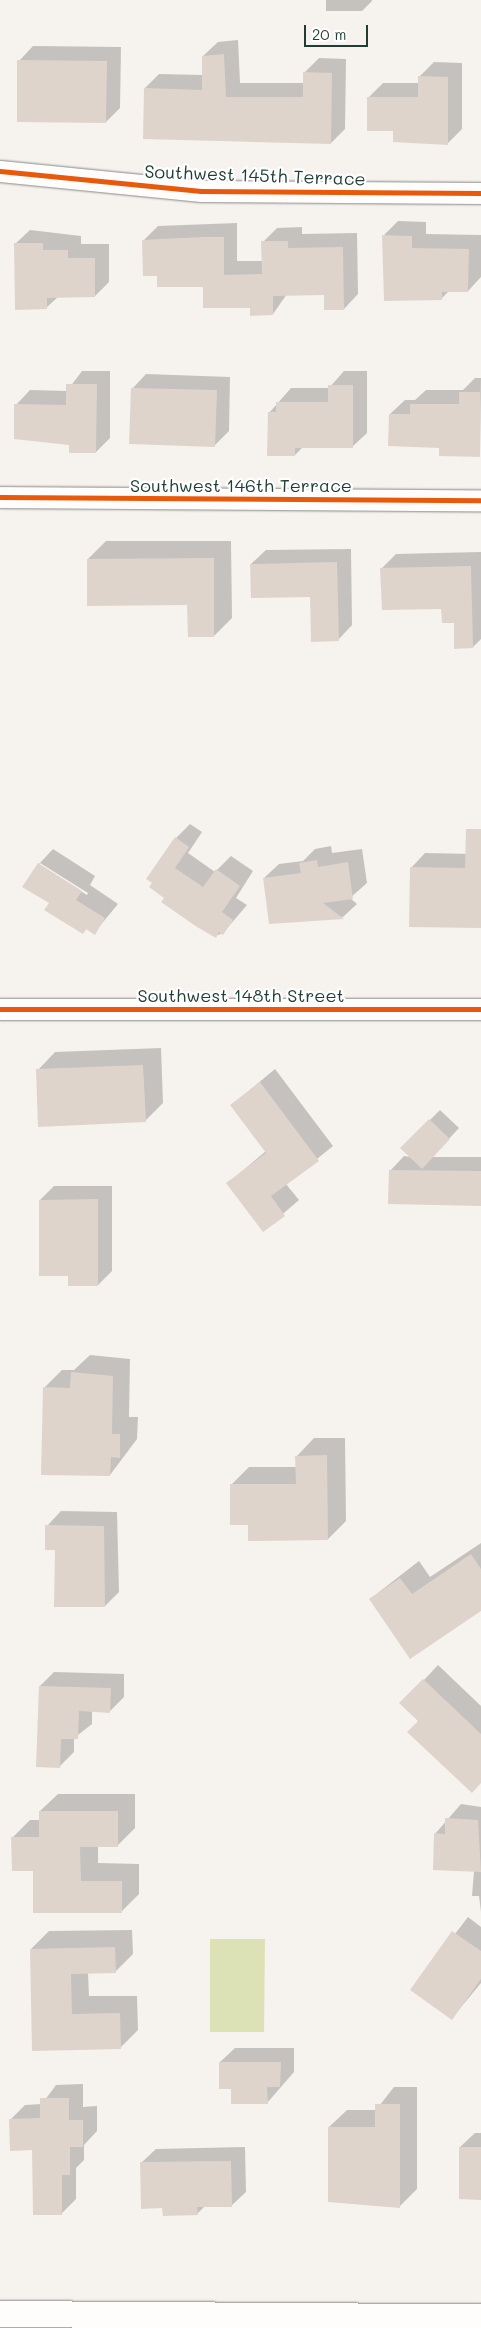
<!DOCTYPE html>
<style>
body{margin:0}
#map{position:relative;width:481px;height:2328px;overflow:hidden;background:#f6f2ee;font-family:Mali,sans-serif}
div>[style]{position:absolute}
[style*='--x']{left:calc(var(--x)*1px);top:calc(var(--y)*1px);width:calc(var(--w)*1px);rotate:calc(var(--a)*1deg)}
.green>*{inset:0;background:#dde2b6}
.shadow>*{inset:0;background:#0003}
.building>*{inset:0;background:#dfd4cc}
.roads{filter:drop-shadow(0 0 1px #858986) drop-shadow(0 0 1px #858986)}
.minor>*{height:21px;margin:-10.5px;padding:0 10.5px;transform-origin:10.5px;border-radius:10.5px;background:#fefdfc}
.major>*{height:26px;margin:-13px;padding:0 13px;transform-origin:13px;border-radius:13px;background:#fefdfc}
.cycleway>*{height:5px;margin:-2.5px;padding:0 2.5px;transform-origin:2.5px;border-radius:2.5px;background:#e8590c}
span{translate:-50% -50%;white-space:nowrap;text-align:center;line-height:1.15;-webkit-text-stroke:4.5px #fff;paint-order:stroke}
.street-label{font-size:18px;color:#1f3d34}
.scale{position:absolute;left:304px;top:25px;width:64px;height:22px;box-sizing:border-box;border:2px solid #1f3d34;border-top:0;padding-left:6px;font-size:15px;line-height:18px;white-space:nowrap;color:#1f3d34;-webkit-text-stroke:4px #fff;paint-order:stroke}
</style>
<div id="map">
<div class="green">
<i style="clip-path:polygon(210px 1939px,265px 1939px,264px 2032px,210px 2032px)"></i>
</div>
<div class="shadow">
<i style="clip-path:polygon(326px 0,372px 0,372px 1px,362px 11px,326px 11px)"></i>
<i style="clip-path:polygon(238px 40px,240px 83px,304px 83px,304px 73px,319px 58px,346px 59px,345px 129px,331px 143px,145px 88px,159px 74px,203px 75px,203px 56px,218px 42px)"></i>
<i style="clip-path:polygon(33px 46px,121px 47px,120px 108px,106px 122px,19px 61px)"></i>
<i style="clip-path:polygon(434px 62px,462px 63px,462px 129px,447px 144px,394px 130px,368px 98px,383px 83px,419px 83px,419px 77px)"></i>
<i style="clip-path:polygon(398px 221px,426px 222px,426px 234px,481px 235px,481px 277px,468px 291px,450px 290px,441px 299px,383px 236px)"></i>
<i style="clip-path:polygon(237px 223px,237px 261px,263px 261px,263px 242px,277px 228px,302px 227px,302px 234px,357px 233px,358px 294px,344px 309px,325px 294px,287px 294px,273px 314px,204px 286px,158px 274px,144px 240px,158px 226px)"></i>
<i style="clip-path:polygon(30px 230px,81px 236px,81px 244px,109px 244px,109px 282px,95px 296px,58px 297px,46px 308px,15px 244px)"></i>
<i style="clip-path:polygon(82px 371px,110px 371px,110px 438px,96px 452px,71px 444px,16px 405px,30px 390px,67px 391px)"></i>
<i style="clip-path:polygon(344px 371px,367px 371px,367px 433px,352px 447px,303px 447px,295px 455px,269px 413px,291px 388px,329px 388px)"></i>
<i style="clip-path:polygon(146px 374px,230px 377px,229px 431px,215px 445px,132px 389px)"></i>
<i style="clip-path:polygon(475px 378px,481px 378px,480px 455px,440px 447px,390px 414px,405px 400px,415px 400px,426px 390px,463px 390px)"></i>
<i style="clip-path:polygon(106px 541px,231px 541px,232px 618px,214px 636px,189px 604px,88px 559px)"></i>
<i style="clip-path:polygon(351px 549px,352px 625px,338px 640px,311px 596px,251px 564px,266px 550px)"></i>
<i style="clip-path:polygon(481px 552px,481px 639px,473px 647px,443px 608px,381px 569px,396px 554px)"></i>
<i style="clip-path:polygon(190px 824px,202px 832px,188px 853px,215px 872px,231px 856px,253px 871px,236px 898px,247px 905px,223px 933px,215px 936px,166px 897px,176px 838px)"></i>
<i style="clip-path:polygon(481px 844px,481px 926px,411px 868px,425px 853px,472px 854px)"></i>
<i style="clip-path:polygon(331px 846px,332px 853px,362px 849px,367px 883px,350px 898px,357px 904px,343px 917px,270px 922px,264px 878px,279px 864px,303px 861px,315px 849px)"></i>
<i style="clip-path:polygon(evenodd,53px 849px,95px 876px,90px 885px,118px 904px,94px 933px,87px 928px,83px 933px,51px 903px,39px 864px,53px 849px,40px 863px,88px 893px,87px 895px,40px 866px,40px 863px)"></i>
<i style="clip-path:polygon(161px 1048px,163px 1103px,145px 1121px,38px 1070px,55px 1052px)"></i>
<i style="clip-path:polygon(275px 1069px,333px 1146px,286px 1184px,299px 1200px,263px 1231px,228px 1183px,266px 1151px,232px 1105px)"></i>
<i style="clip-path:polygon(440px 1110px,459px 1128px,432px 1157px,481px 1157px,481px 1204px,390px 1171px,404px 1156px,411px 1157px,402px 1148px)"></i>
<i style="clip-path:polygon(54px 1186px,112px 1186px,112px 1271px,98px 1285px,69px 1274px,40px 1200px)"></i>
<i style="clip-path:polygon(90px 1355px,130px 1359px,129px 1417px,138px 1417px,137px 1439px,110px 1475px,44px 1388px,62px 1370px,74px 1370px)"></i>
<i style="clip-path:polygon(314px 1438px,345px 1438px,346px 1521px,328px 1539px,249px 1524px,231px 1485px,249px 1467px,297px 1467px,297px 1456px)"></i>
<i style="clip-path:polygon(61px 1511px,117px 1512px,119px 1592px,105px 1606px,56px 1549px,47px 1526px)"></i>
<i style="clip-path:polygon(481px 1543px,481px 1609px,370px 1599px,419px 1561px,430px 1577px)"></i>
<i style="clip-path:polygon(438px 1665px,481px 1706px,481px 1782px,420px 1721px,424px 1680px)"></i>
<i style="clip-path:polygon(54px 1672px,124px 1674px,124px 1697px,109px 1712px,92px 1711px,92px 1724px,74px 1738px,74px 1752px,59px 1767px,40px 1686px)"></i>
<i style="clip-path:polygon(58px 1794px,135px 1794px,135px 1828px,117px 1846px,98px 1846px,98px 1863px,139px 1864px,139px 1894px,121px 1912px,13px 1837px,30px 1820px,40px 1820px,40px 1811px)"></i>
<i style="clip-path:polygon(461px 1804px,481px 1807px,481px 1912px,479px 1896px,472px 1896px,474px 1871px,435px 1834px)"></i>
<i style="clip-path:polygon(468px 1917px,481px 1927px,481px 1983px,452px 2018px,412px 1990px)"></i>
<i style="clip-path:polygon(132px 1930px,133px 1954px,115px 1972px,88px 1972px,89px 1996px,137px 1996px,138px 2030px,120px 2048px,33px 2050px,31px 1949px,49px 1931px)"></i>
<i style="clip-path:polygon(235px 2048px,294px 2048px,294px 2072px,267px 2103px,233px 2088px,220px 2062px)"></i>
<i style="clip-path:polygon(83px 2084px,83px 2107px,97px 2106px,97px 2131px,84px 2145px,84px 2160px,76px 2168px,76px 2199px,62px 2213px,33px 2149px,11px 2119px,25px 2105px,42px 2104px,56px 2085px)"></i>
<i style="clip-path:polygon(394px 2087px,417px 2087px,417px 2189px,399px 2207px,329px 2127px,347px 2110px,376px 2110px)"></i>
<i style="clip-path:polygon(475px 2133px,481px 2133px,481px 2198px,460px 2147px)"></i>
<i style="clip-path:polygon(245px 2147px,246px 2192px,231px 2206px,205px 2206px,197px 2214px,164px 2207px,141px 2163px,156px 2149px)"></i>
</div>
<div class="building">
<i style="clip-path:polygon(224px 54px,226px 97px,303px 97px,303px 72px,332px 73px,331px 144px,143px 139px,144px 88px,202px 90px,202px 56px)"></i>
<i style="clip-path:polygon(17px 60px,107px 61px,106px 123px,17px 122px)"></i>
<i style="clip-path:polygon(418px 76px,448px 77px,448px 145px,393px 142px,393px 131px,367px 131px,367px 97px,418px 97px)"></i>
<i style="clip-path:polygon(382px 235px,412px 236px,412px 248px,469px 249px,468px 292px,442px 292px,442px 300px,384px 301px)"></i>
<i style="clip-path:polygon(203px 237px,224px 237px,224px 275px,262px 274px,261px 241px,288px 241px,288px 248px,343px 247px,344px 310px,324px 310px,324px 295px,273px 296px,273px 315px,250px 316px,250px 308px,203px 308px,203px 287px,157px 287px,157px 276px,143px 276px,142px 240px)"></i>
<i style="clip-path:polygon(14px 243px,43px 243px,43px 250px,68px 250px,68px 258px,95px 258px,95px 297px,47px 298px,47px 309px,15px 310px)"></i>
<i style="clip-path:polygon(66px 384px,97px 384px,96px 453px,69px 453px,69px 445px,14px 439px,14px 404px,66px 405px)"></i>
<i style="clip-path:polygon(328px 385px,353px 385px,353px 448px,295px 448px,295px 456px,267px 456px,268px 412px,276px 412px,276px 402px,328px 402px)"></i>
<i style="clip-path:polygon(131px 388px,217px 390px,215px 447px,129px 444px)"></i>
<i style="clip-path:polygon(459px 392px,480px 392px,480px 457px,439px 456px,439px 448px,388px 446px,389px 414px,410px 414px,410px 404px,459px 404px)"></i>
<i style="clip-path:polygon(214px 558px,214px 637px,188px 637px,187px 605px,87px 606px,87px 559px)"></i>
<i style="clip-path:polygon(337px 562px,339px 641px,311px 642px,310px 597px,251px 598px,250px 564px)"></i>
<i style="clip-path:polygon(471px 566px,473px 648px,454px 649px,454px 623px,442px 623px,441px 609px,382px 610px,380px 568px)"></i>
<i style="clip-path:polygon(466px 829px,481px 829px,481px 928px,409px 927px,410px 867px,465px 868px)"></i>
<i style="clip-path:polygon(175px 837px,189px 847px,175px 868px,203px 887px,216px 869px,240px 886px,222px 912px,233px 920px,223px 935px,219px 932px,216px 938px,197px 927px,161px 902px,164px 898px,149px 887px,152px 883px,146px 879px)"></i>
<i style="clip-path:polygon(317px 860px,318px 867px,348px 862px,353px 899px,323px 903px,344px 919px,269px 924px,263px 878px,301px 873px,299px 863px)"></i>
<i style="clip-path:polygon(38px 863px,82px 891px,76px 900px,105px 918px,95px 935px,86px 929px,83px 934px,44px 910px,49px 903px,22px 887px)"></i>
<i style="clip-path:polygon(143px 1065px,146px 1122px,38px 1127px,36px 1069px)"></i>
<i style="clip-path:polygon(260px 1082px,319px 1161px,271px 1196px,285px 1216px,263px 1232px,226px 1183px,266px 1153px,230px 1105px)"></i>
<i style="clip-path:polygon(429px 1119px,450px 1139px,422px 1169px,400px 1148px)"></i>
<i style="clip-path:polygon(389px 1170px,481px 1171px,481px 1206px,388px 1204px)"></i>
<i style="clip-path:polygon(98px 1199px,98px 1286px,68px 1286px,68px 1276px,39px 1276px,39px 1200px)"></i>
<i style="clip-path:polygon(71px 1372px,113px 1376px,112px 1434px,120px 1434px,120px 1458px,111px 1457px,110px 1476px,41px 1475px,43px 1387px,70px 1388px)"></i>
<i style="clip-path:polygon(327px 1455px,328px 1540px,248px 1541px,248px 1525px,230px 1525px,230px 1484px,296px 1484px,295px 1456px)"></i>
<i style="clip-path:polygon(45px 1525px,104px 1526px,105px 1607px,54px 1607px,55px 1550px,45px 1550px)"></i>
<i style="clip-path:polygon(471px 1554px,481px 1569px,481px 1611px,410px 1659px,369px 1599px,400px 1578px,412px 1594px)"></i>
<i style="clip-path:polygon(423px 1679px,481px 1734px,481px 1783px,472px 1793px,407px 1732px,418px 1721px,399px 1703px)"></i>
<i style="clip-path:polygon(39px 1686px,111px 1688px,110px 1713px,79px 1711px,78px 1739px,61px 1739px,60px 1768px,36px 1767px)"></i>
<i style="clip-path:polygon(39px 1811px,118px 1811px,118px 1847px,80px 1847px,81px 1881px,122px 1881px,122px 1913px,33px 1913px,33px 1871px,12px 1871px,11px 1837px,39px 1837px)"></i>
<i style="clip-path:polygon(445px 1818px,478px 1820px,481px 1872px,433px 1870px,434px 1833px,445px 1834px)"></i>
<i style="clip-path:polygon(452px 1931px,481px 1951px,481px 1979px,452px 2020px,410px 1990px)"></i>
<i style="clip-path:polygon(115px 1947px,116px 1973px,71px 1974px,72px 2014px,120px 2013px,121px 2049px,32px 2051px,30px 1949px)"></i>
<i style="clip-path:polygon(219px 2062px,281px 2062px,280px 2087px,267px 2087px,268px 2104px,231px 2104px,231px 2089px,219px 2089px)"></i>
<i style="clip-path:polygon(40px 2098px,69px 2098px,69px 2120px,83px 2120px,83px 2147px,70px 2147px,70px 2175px,62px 2175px,62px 2215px,33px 2215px,32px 2150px,10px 2151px,9px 2119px,40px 2118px)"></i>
<i style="clip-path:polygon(375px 2104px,400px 2104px,400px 2208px,328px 2202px,328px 2127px,375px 2127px)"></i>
<i style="clip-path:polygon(459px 2147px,481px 2147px,481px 2200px,459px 2199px)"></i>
<i style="clip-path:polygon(231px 2161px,232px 2207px,197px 2207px,198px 2215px,163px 2216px,162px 2208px,141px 2209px,140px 2162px)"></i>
</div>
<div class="roads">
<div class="minor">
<i style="--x:0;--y:171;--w:202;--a:5.7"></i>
<i style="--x:201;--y:191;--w:280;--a:0.4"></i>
<i style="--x:0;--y:497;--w:481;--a:0.4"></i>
<i style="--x:0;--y:1009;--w:481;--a:0"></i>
</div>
<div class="major">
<i style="--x:0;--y:2314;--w:481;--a:0.4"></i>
</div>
</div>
<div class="cycleway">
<i style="--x:0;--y:171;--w:202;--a:5.7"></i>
<i style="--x:201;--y:191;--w:280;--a:0.4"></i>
<i style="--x:0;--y:497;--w:481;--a:0.4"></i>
<i style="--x:0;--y:1009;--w:481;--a:0"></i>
</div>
<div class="street-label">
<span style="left:255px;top:175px;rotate:2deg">Southwest 145th Terrace</span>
<span style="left:241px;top:485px">Southwest 146th Terrace</span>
<span style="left:241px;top:995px">Southwest 148th Street</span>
</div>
<div class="scale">20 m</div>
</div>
